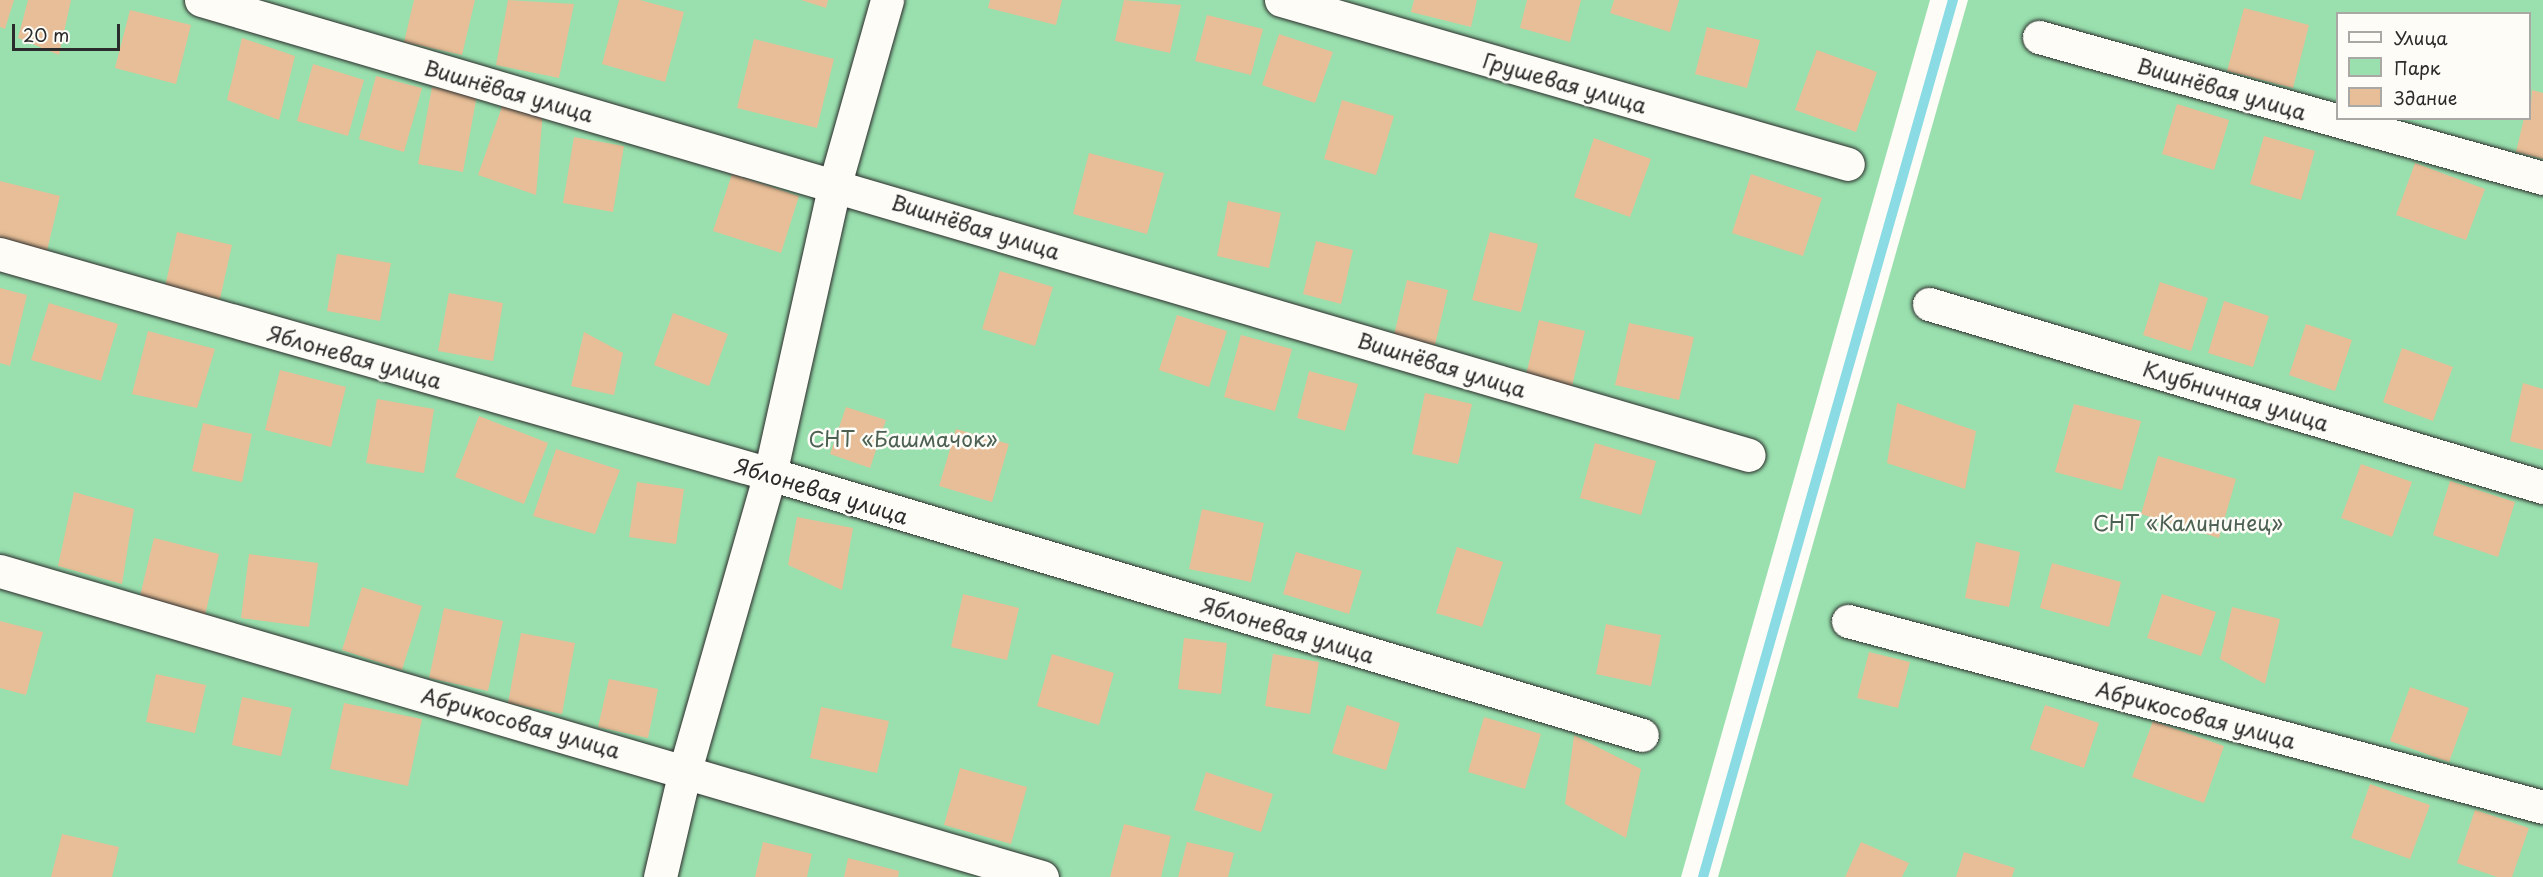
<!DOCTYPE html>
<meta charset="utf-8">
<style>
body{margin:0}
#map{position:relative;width:2543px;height:877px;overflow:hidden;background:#fdfcf7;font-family:"Playpen Sans",sans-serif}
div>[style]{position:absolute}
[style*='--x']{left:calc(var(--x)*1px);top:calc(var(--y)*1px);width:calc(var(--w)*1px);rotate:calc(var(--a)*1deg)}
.green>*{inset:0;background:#99e0ae}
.stream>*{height:10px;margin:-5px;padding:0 5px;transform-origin:5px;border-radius:5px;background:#8adbe3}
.building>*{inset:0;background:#e7be97}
.roads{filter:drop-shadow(0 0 2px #2b2b2b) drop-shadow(0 0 2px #2b2b2b)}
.minor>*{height:33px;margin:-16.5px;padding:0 16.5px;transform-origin:16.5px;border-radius:16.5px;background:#fdfcf7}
span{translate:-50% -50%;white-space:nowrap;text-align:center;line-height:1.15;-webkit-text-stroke:5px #fdfcf7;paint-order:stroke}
.street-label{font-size:21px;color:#2b2b2b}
.park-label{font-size:21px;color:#4c6152}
.legend{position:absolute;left:2336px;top:12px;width:195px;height:108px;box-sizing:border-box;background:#fdfcf7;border:2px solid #a9a8a5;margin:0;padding:8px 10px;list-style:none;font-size:18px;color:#2b2b2b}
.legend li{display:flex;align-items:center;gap:12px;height:30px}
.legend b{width:30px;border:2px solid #a9a8a5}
.scale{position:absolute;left:12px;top:24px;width:108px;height:27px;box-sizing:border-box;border:3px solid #2b2b2b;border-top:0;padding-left:8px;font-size:18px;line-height:21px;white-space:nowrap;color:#2b2b2b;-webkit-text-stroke:4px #fdfcf7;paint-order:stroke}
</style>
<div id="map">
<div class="green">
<i style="clip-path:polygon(0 0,1930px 0,1681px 877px,0 877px)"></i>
<i style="clip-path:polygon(evenodd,1968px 0,2543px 0,2543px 877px,1718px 877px,1968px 0,2338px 14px,2530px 14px,2530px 118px,2338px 118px,2338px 14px)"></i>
</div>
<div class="stream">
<i style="--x:1703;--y:877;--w:912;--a:-74.09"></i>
</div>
<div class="building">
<i style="clip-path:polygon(0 0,14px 0,5px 29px,0 27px)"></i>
<i style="clip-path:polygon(28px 0,71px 0,59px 55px,18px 38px)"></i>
<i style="clip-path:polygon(414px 0,475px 0,462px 55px,404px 42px)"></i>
<i style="clip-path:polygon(508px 0,574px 4px,559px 78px,496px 65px)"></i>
<i style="clip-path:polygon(619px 0,640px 0,684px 12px,665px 82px,602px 64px)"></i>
<i style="clip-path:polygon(801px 0,828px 0,826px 8px)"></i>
<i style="clip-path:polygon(990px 0,1062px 0,1056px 25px,988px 8px)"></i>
<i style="clip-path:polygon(1124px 0,1181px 5px,1170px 53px,1115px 41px)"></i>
<i style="clip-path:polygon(1414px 0,1477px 0,1471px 27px,1411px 12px)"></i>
<i style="clip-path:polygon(1527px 0,1581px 0,1570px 42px,1520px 28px)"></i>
<i style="clip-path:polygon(1614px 0,1679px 0,1670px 32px,1610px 13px)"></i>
<i style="clip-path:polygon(2244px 8px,2309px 25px,2293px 88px,2227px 71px)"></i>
<i style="clip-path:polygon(130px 10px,191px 25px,176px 84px,115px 68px)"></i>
<i style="clip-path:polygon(1207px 15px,1263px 29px,1251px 75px,1195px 61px)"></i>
<i style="clip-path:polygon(1707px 27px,1760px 40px,1747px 88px,1695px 74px)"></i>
<i style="clip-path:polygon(1279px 34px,1333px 52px,1315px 103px,1262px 85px)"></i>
<i style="clip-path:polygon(242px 38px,295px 56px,279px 120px,227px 100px)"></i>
<i style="clip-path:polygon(754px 39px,834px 59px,817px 128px,737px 108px)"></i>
<i style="clip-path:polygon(1817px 50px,1877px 72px,1856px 132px,1795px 110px)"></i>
<i style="clip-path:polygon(313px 64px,364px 80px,348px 136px,297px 121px)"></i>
<i style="clip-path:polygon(376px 76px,422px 88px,404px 152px,359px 139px)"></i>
<i style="clip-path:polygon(432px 87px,477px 95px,463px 172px,418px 164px)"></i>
<i style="clip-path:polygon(2532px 90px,2543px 93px,2543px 159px,2516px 152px,2524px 118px,2530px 118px)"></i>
<i style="clip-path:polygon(505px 98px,543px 111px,536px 195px,478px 175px)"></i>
<i style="clip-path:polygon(1342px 100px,1394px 116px,1376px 175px,1324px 159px)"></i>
<i style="clip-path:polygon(2177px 104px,2229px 120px,2214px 170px,2162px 154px)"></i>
<i style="clip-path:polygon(2264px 136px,2315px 151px,2301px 200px,2250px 184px)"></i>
<i style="clip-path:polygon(574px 137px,624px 146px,613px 212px,563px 203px)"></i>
<i style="clip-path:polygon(1594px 138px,1651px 159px,1630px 217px,1574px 197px)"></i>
<i style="clip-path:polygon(1089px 153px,1164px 173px,1147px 234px,1073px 214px)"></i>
<i style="clip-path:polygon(2415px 163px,2485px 189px,2466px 240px,2396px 215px)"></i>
<i style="clip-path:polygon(732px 174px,799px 196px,781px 253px,713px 231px)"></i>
<i style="clip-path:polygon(1751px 174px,1822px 198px,1803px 256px,1732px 233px)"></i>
<i style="clip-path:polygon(0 181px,60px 196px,46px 255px,0 243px)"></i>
<i style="clip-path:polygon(1228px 201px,1281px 213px,1269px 268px,1217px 256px)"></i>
<i style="clip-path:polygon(177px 232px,232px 245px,220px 299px,165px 287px)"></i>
<i style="clip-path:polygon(1490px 232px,1538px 244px,1521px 312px,1472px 300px)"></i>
<i style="clip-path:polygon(1316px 241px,1353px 250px,1341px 304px,1303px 294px)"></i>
<i style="clip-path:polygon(337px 254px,391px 263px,380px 321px,327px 311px)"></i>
<i style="clip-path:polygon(1000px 271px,1053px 287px,1035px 346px,982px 329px)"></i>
<i style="clip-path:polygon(1407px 280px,1448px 290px,1435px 345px,1394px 335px)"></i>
<i style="clip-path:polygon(2160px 282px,2208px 298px,2191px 351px,2143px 335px)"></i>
<i style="clip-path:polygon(0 288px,27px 295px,10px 366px,0 363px)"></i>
<i style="clip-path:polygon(449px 293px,503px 303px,493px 361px,438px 351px)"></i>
<i style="clip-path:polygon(2224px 301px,2269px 316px,2253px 367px,2208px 353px)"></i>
<i style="clip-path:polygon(49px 303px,118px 324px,101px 381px,31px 360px)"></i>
<i style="clip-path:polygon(673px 313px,728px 334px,709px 386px,654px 365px)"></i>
<i style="clip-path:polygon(1177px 315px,1227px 331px,1209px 387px,1159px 370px)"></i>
<i style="clip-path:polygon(1539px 320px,1585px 331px,1571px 390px,1525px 379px)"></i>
<i style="clip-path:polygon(1629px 323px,1694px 337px,1679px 400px,1615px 385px)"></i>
<i style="clip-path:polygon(2306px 324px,2352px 340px,2335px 391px,2289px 375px)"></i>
<i style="clip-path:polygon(148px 331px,215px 349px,197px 408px,132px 394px)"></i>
<i style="clip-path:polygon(584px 332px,623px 353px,614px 395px,571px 386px)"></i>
<i style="clip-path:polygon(1241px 335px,1292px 349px,1275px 411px,1224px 397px)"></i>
<i style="clip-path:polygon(2402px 348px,2453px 367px,2433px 421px,2383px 402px)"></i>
<i style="clip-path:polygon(280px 370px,346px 387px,331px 447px,265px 430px)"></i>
<i style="clip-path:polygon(1309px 371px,1358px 384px,1345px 431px,1297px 418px)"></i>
<i style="clip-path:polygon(2523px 383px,2543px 389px,2543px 450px,2510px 441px)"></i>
<i style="clip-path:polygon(1425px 393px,1472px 404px,1458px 464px,1412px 454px)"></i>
<i style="clip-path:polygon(377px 399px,434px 409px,424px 473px,366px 463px)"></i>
<i style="clip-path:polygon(1897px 403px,1976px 431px,1965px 489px,1887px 463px)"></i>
<i style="clip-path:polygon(2074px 404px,2141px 421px,2122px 490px,2055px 472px)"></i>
<i style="clip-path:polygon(846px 407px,886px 420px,870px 468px,830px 454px)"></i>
<i style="clip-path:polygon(479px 416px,548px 443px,524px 504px,455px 477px)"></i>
<i style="clip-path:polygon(203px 423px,252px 434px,242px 482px,192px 471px)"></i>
<i style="clip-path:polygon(956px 429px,1009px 444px,992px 502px,939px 486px)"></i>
<i style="clip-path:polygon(1595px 443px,1656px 461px,1641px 515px,1580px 498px)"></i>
<i style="clip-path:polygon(556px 449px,620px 470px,595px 534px,533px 516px)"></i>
<i style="clip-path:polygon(2158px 456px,2236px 479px,2219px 538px,2141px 514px)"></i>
<i style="clip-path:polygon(2361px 464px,2412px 482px,2392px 537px,2341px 518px)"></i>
<i style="clip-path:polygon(2450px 481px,2515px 502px,2498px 557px,2433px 535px)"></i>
<i style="clip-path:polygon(637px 482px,684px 489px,676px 544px,629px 537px)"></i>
<i style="clip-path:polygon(74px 492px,134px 509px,122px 584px,58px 566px)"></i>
<i style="clip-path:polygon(1202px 509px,1264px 523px,1251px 582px,1189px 569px)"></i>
<i style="clip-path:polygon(797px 517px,853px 528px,842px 590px,788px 565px)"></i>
<i style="clip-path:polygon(154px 538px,219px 554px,205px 616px,139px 600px)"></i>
<i style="clip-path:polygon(1976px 542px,2020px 552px,2009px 607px,1965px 598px)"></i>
<i style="clip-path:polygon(1457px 547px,1503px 562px,1482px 627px,1436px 613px)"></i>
<i style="clip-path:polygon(1296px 552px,1362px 571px,1349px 614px,1283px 594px)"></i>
<i style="clip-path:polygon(249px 554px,318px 563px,309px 627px,241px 618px)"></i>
<i style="clip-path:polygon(2052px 563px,2121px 582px,2109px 627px,2040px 608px)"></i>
<i style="clip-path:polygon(362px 587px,422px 606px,402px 670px,342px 650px)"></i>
<i style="clip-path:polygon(963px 594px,1019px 608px,1007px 660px,951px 647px)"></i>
<i style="clip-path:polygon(2162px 594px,2216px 612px,2201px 656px,2147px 638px)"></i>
<i style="clip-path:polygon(2232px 607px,2280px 619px,2265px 684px,2220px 659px)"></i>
<i style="clip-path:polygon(444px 608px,503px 621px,488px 691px,429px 678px)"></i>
<i style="clip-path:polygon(0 621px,43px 632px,26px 695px,0 688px)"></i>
<i style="clip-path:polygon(1606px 624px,1661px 635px,1651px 686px,1596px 674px)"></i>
<i style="clip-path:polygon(521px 633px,575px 643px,562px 714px,508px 703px)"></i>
<i style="clip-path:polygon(1184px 638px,1227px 643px,1221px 694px,1178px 689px)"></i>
<i style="clip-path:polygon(1869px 652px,1910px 662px,1898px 708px,1857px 698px)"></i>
<i style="clip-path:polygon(1052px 654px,1114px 673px,1099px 725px,1037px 706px)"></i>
<i style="clip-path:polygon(1273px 654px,1319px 662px,1310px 714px,1265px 706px)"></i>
<i style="clip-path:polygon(156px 674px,206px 685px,195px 733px,146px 722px)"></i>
<i style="clip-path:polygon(609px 679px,658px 689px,648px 738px,598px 727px)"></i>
<i style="clip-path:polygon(2410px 687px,2469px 708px,2449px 762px,2390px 741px)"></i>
<i style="clip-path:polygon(242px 697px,292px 708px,281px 756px,232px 745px)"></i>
<i style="clip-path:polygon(344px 703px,422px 719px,408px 786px,330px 769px)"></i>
<i style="clip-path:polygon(1347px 705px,1400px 723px,1386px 770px,1332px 753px)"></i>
<i style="clip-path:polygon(2045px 705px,2099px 723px,2084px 768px,2030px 749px)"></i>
<i style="clip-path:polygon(821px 707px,889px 721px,877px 773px,810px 758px)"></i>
<i style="clip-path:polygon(1484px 717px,1541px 734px,1525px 789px,1468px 772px)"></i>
<i style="clip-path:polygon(2153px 721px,2224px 746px,2204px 803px,2132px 777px)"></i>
<i style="clip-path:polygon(1574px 735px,1641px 769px,1626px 838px,1565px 804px)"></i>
<i style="clip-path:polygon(960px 768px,1027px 787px,1011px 844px,944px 825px)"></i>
<i style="clip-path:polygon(1206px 772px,1273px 794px,1261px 832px,1194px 810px)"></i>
<i style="clip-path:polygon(2370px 784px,2430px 805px,2410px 859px,2351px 838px)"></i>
<i style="clip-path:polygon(2475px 810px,2529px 828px,2512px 877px,2497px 877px,2457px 863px)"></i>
<i style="clip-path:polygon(1124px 824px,1171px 836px,1161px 877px,1110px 877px)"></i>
<i style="clip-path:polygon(62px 834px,119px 847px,112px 877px,51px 877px)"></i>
<i style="clip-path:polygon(763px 842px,812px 854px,807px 877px,755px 877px)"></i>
<i style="clip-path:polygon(1187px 842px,1234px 853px,1228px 877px,1178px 877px)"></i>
<i style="clip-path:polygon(1861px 842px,1909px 863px,1902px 877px,1845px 877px)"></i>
<i style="clip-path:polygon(1964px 852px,2015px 868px,2012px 877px,1956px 877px)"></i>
<i style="clip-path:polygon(848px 858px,899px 871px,898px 877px,844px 877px)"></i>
</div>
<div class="roads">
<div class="minor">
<i style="--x:201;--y:0;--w:1613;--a:16.38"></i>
<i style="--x:1281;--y:0;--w:590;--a:16.13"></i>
<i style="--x:2039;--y:37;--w:523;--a:15.63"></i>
<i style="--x:0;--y:254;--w:801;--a:15.95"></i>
<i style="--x:770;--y:474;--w:910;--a:16.66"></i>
<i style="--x:1929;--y:304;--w:641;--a:16.6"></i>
<i style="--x:0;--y:571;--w:1086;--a:16.37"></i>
<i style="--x:1848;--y:621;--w:719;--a:14.98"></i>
<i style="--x:660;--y:877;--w:110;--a:-76.8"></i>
<i style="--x:685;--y:770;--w:308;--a:-74"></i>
<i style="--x:770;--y:474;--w:297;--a:-77.4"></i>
<i style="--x:835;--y:184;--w:191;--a:-74.2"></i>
</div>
</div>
<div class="street-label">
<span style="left:1565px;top:82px;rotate:16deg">Грушевая улица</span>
<span style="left:2222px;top:88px;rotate:16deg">Вишнёвая улица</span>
<span style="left:509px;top:90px;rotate:16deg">Вишнёвая улица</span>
<span style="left:976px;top:226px;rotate:17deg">Вишнёвая улица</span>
<span style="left:355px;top:356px;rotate:16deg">Яблоневая улица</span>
<span style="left:1442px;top:364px;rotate:17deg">Вишнёвая улица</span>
<span style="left:2236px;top:395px;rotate:17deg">Клубничная улица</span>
<span style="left:822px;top:490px;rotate:17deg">Яблоневая улица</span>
<span style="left:1288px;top:629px;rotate:17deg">Яблоневая улица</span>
<span style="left:2196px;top:714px;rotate:15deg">Абрикосовая улица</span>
<span style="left:521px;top:722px;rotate:16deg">Абрикосовая улица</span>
</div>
<div class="park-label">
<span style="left:903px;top:438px">СНТ «Башмачок»</span>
<span style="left:2188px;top:522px">СНТ «Калининец»</span>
</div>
<ul class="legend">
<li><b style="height:8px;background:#fdfcf7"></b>Улица</li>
<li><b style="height:16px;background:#99e0ae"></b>Парк</li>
<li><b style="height:16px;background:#e7be97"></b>Здание</li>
</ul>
<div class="scale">20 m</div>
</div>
